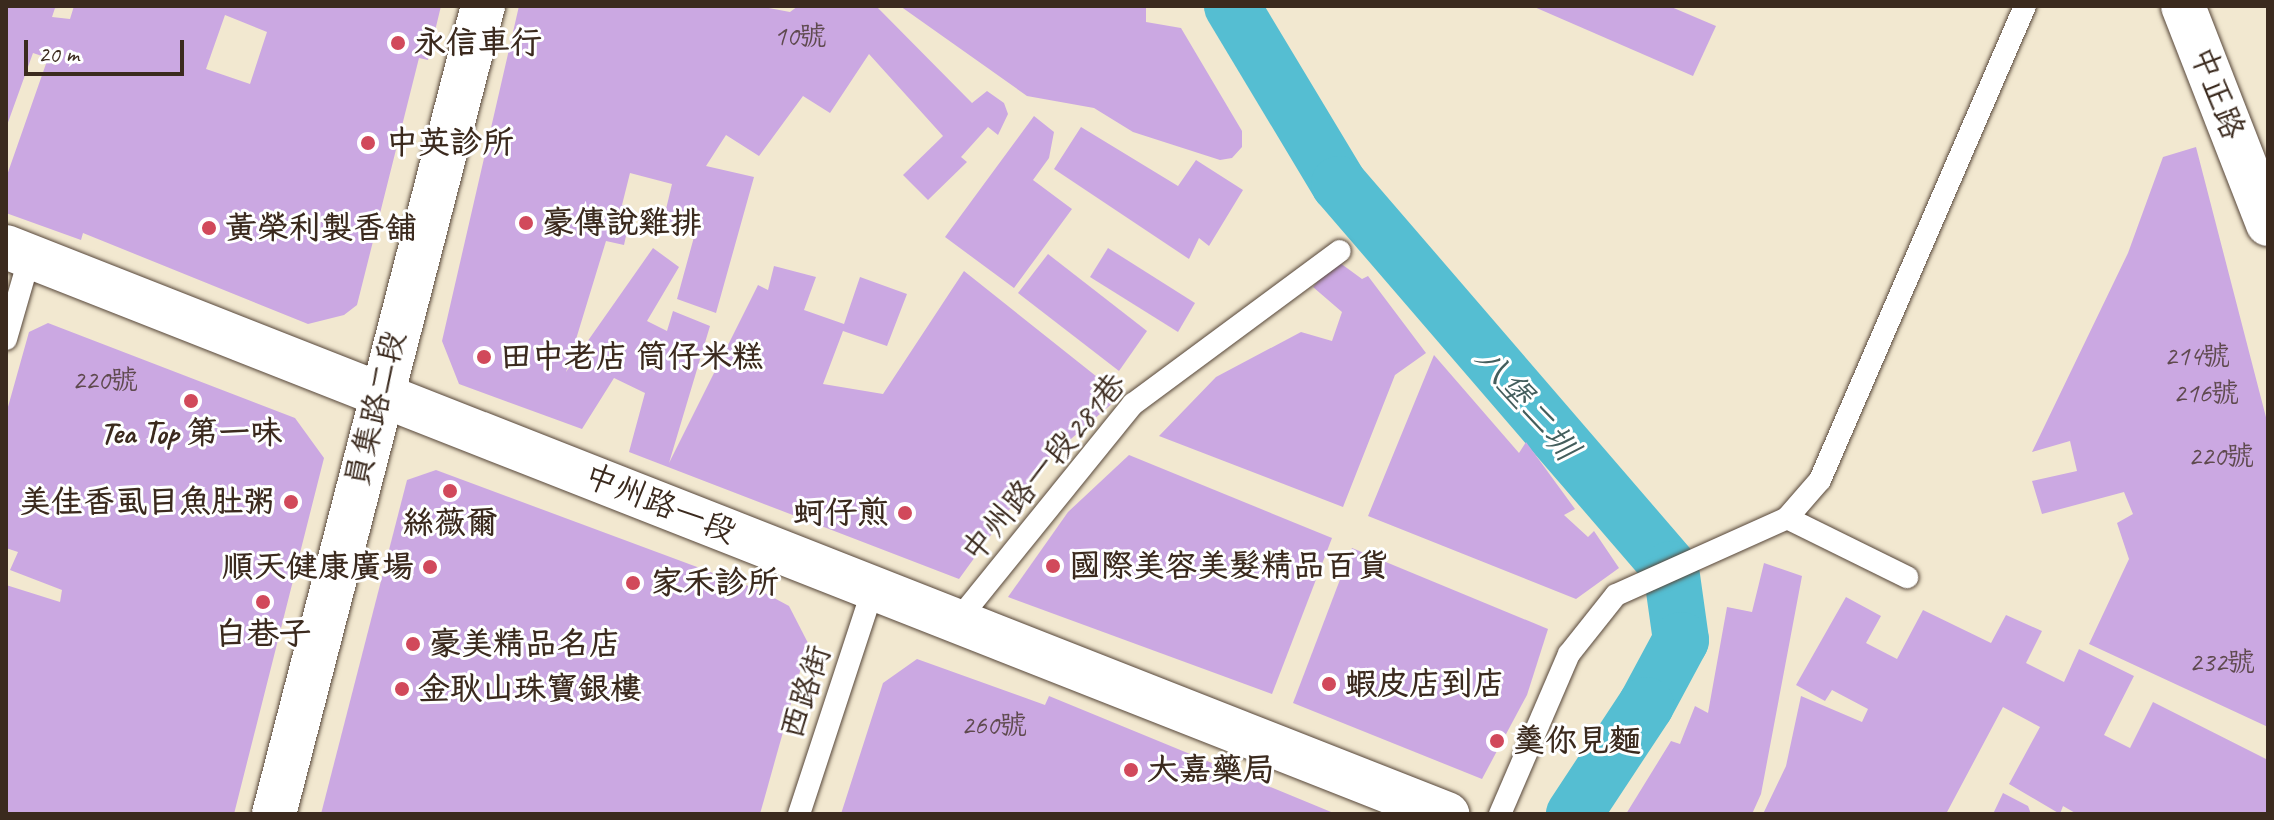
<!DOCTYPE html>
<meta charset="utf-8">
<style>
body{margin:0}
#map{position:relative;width:2274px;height:820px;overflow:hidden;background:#f2e8d0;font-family:Caveat,"LXGW WenKai TC",sans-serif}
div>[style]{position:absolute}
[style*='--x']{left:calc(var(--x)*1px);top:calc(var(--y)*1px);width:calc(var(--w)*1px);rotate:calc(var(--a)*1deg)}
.canal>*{height:56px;margin:-28px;padding:0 28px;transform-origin:28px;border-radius:28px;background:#55bed2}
.building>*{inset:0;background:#cba8e2}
.roads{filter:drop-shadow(0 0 2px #564639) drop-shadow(0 0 2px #564639)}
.service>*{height:22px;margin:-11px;padding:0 11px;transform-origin:11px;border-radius:11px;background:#fff}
.minor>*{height:44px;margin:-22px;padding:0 22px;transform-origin:22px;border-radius:22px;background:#fff}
.secondary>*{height:44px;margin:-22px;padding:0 22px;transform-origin:22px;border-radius:22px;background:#fff}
.dots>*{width:22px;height:22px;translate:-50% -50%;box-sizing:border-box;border:4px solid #fff;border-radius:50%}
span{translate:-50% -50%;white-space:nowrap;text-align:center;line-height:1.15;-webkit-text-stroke:6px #fff;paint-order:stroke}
.number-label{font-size:28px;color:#5f4a4f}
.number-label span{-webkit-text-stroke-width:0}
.poi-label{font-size:32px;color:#3b2a1e;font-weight:700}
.left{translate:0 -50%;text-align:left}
.right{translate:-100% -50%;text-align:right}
.street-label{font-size:32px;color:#3b2a1e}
.water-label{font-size:34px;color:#445e5d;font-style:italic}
.frame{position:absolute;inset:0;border:8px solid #3b2a1e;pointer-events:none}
.scale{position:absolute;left:24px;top:40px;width:160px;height:36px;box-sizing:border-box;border:4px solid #3b2a1e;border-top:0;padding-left:10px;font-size:24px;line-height:28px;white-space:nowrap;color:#3b2a1e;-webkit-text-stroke:6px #fff;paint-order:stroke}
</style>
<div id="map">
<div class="canal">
<i style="--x:1232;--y:6;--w:208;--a:59"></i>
<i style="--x:1339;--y:184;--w:508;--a:49.23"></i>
<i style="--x:1671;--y:569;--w:72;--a:82"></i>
<i style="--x:1681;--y:640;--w:74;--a:118.3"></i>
<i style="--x:1646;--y:705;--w:131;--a:123.4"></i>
</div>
<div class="building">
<i style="clip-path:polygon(evenodd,6px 6px,51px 6px,55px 8px,52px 17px,70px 19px,74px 6px,441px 6px,428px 60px,419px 58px,357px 305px,344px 315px,308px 324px,83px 233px,81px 240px,6px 213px,6px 178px,48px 58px,33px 53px,6px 128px,6px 6px,225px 15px,267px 32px,250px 84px,206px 69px,225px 15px)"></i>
<i style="clip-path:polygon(519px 6px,758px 6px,790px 12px,798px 6px,876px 6px,972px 103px,987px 91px,1004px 103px,1008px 114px,998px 135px,988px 127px,961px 157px,967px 162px,928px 200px,903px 175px,943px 136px,869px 54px,830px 113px,803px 96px,759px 156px,726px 135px,706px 166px,754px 177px,716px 313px,677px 299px,694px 237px,662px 226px,672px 184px,630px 173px,622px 205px,632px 209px,624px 245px,606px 241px,566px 372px,653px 248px,679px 267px,647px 321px,667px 331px,673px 311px,710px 326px,669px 463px,758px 285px,768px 290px,774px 266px,816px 277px,804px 310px,844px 324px,860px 277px,907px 294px,887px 346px,843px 331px,823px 384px,883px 394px,964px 271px,1121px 396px,1044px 462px,959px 579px,629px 452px,645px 393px,614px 378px,582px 429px,459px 384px,442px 341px)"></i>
<i style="clip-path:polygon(900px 6px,1146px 6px,1146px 22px,1181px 28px,1242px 131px,1242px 147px,1232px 158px,1220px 160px,1133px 132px,1094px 108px,1027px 96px)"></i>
<i style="clip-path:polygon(1532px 6px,1669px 6px,1716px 26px,1693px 76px)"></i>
<i style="clip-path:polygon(1034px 116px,1054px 132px,1049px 158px,1033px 180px,1072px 209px,1014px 288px,945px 237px)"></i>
<i style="clip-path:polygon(1081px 127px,1178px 186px,1196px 160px,1243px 190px,1209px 246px,1199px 238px,1189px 259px,1054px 169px)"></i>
<i style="clip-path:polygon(2196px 147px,2268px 425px,2268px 727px,2089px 644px,2129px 559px,2117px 523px,2133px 514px,2124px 492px,2042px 514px,2032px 481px,2077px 471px,2070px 441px,2032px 452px,2128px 253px,2163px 157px)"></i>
<i style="clip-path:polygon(1108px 248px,1195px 303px,1178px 332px,1090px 277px)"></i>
<i style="clip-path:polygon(1048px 254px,1147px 331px,1119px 371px,1018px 293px)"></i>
<i style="clip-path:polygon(1336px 260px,1362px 279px,1368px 276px,1426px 353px,1395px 375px,1343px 507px,1159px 436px,1216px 377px,1301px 332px,1332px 341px,1342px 312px,1313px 287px)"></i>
<i style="clip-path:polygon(48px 323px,295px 418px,324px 458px,234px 814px,6px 814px,6px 585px,60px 602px,62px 590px,10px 570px,18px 552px,6px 548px,6px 414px,29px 332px)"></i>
<i style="clip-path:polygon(1434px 355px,1519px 453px,1526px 442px,1575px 509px,1564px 515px,1588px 537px,1594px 531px,1619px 568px,1576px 599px,1368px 516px)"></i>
<i style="clip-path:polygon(1129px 455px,1332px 538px,1272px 694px,1008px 597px,1068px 512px)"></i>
<i style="clip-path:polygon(436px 470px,759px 590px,789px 606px,808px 643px,760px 814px,321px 814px,407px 480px)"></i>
<i style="clip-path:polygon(1352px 548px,1548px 629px,1527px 695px,1482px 779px,1293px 703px)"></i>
<i style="clip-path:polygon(1764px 563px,1802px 576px,1761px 794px,1752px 814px,1626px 814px,1671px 741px,1680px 744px,1695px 706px,1708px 713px,1727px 607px,1752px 612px)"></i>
<i style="clip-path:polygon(1846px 597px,1881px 616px,1866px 643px,1897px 659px,1923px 610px,1991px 643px,2006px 615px,2042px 631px,2026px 663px,2064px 682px,2079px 649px,2134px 676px,2104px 735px,2130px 748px,2153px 702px,2268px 760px,2268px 814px,2077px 814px,2063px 806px,2060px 814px,2009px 784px,2040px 727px,2003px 707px,1946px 814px,1763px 814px,1786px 766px,1801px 696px,1862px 722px,1868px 709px,1832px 690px,1825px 701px,1796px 685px)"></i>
<i style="clip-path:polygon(917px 659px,1045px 705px,1049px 696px,1336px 814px,841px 814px,883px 683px)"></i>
<i style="clip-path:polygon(2003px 793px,2028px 806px,2031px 814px,1993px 814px)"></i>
</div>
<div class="roads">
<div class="service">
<i style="--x:6;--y:339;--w:86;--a:-73.9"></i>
<i style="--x:1787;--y:518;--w:134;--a:26.2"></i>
<i style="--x:958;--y:620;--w:278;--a:-51"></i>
<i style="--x:1133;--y:404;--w:257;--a:-36.5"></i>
<i style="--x:799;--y:814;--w:237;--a:-71.8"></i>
<i style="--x:1500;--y:814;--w:174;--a:-66.7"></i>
<i style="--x:1569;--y:654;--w:75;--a:-51.5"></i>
<i style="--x:1616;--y:595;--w:188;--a:-24.2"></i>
<i style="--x:1787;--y:518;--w:50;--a:-49"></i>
<i style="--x:1820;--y:480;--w:516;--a:-66.61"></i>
</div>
<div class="minor">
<i style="--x:6;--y:247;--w:1549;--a:21.48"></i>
<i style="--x:274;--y:814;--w:835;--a:-75.5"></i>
</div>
<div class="secondary">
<i style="--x:2183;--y:6;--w:234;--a:68.7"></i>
</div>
</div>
<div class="dots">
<i style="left:398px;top:43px;background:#d1495b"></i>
<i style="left:368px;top:143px;background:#d1495b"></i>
<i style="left:526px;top:223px;background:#d1495b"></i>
<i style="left:209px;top:228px;background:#d1495b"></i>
<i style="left:484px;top:357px;background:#d1495b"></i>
<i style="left:191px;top:401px;background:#d1495b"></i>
<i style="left:450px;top:491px;background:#d1495b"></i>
<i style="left:291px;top:502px;background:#d1495b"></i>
<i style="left:905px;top:513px;background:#d1495b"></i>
<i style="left:1053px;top:566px;background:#d1495b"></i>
<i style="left:430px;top:567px;background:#d1495b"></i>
<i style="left:633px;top:583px;background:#d1495b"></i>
<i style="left:263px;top:602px;background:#d1495b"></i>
<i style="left:413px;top:644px;background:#d1495b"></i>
<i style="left:1329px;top:684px;background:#d1495b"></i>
<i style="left:402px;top:689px;background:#d1495b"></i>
<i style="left:1497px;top:741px;background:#d1495b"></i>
<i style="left:1131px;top:770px;background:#d1495b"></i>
</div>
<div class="number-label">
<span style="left:800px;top:36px">10號</span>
<span style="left:2197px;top:356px">214號</span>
<span style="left:105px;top:380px">220號</span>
<span style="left:2206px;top:393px">216號</span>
<span style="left:2221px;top:456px">220號</span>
<span style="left:2222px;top:662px">232號</span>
<span style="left:994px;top:725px">260號</span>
</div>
<div class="poi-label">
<span class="left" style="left:414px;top:43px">永信車行</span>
<span class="left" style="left:386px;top:143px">中英診所</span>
<span class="left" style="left:542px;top:223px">豪傳說雞排</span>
<span class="left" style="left:225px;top:228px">黃榮利製香舖</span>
<span class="left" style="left:500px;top:357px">田中老店 筒仔米糕</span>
<span style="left:191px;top:433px">Tea Top 第一味</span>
<span class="right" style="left:275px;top:502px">美佳香虱目魚肚粥</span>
<span class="right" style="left:889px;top:513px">蚵仔煎</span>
<span style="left:450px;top:523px">絲薇爾</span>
<span class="left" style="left:1069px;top:566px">國際美容美髮精品百貨</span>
<span class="right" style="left:414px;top:567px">順天健康廣場</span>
<span class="left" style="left:651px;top:583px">家禾診所</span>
<span style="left:263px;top:634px">白巷子</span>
<span class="left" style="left:429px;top:644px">豪美精品名店</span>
<span class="left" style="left:1345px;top:684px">蝦皮店到店</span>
<span class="left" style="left:418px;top:689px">金耿山珠寶銀樓</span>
<span class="left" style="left:1513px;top:741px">羹你見麵</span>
<span class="left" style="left:1147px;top:770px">大嘉藥局</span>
</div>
<div class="street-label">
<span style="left:2217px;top:93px;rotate:69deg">中正路</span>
<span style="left:376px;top:409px;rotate:-76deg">員集路二段</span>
<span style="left:1044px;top:468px;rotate:-50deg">中州路一段281巷</span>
<span style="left:660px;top:504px;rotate:22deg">中州路一段</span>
<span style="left:806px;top:692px;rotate:-72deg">西路街</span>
</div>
<div class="water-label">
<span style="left:1527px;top:403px;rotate:49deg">八堡二圳</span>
</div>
<div class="frame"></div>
<div class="scale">20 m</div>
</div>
